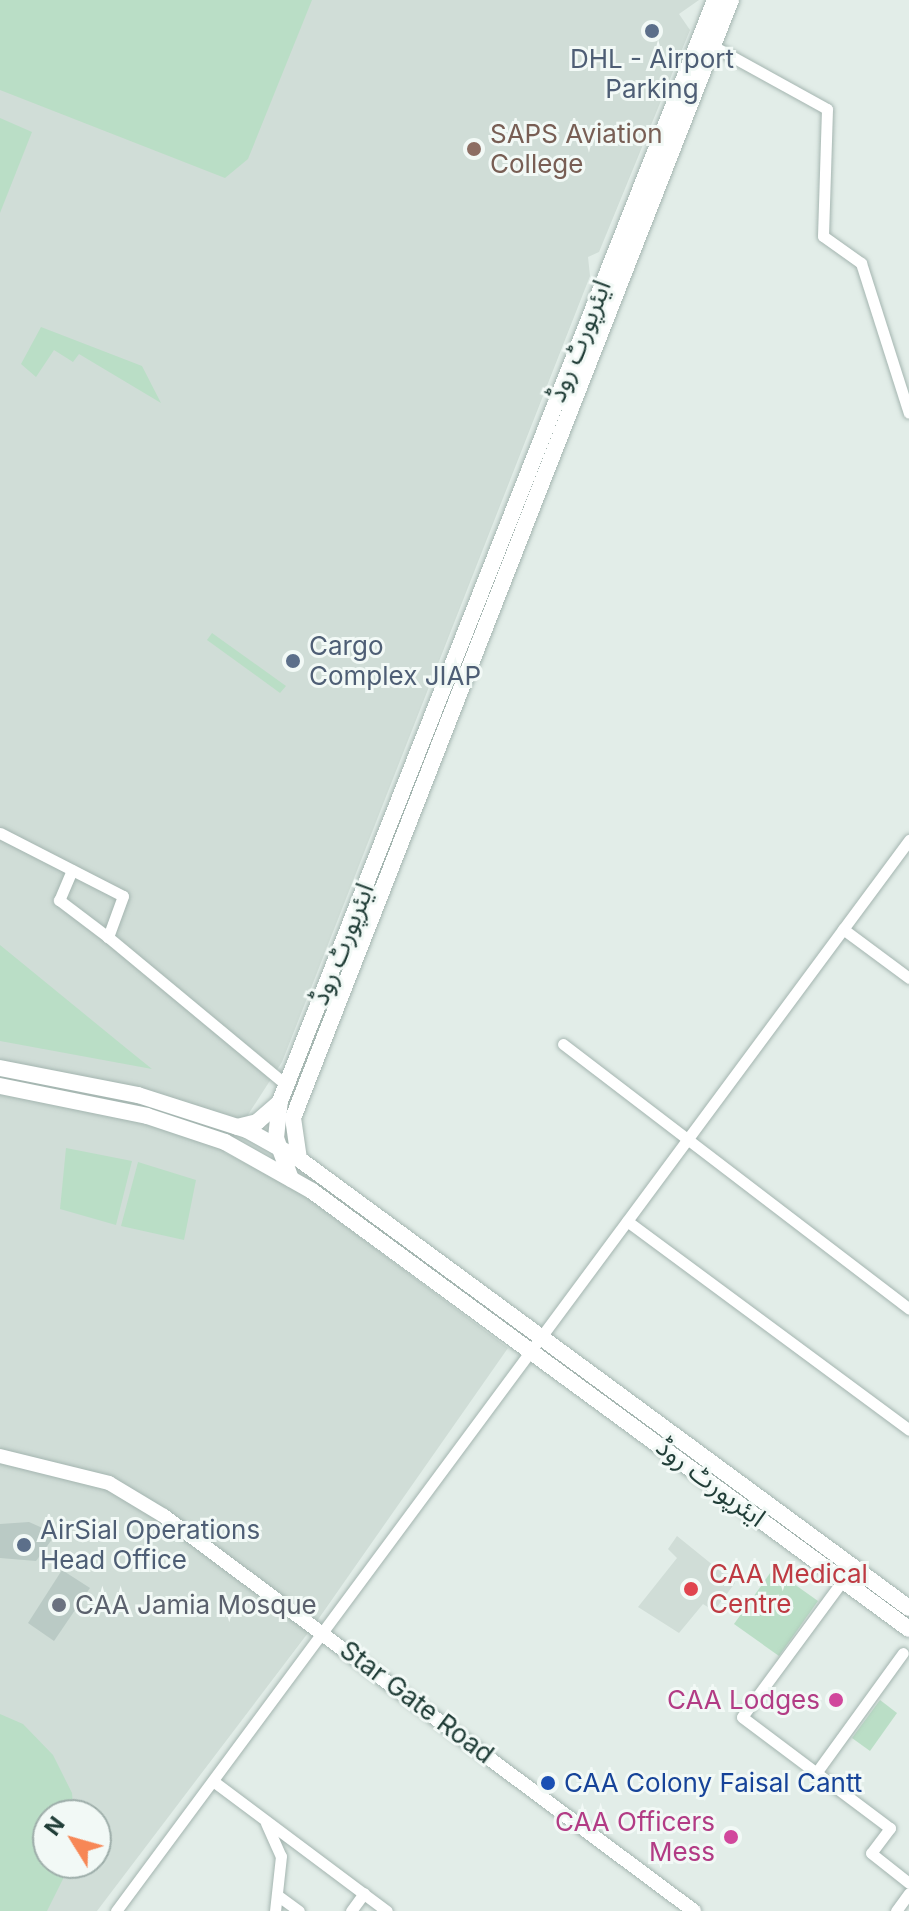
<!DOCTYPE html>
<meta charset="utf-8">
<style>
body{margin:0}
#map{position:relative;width:909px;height:1911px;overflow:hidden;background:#e2ede8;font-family:Inter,"Noto Sans Arabic",sans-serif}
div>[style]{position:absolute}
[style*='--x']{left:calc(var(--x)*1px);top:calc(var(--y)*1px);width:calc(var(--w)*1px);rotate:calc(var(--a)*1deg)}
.built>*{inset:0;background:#d0ddd7}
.green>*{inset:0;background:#badec6}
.building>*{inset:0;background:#bacac5}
.roads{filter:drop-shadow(0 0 2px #a4b5b0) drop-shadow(0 0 2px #a4b5b0)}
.minor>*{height:11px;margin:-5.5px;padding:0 5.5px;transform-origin:5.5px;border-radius:5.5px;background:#fff}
.tertiary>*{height:14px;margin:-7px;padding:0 7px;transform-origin:7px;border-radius:7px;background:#fff}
.secondary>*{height:16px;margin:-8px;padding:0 8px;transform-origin:8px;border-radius:8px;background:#fff}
.dots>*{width:22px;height:22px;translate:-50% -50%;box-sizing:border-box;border:4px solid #f2f9f6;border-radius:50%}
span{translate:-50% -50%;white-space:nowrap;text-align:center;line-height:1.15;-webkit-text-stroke:6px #f2f9f6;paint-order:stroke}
.service-label{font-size:26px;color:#4e5e75}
.left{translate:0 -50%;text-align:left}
.education-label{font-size:26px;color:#785e54}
.street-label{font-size:26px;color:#213e38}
.health-label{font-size:26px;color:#be3a42}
.worship-label{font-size:26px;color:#5b616d}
.hotel-label{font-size:26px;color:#b23c85}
.right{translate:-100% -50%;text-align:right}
.transit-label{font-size:26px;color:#164399}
.north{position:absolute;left:32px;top:1799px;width:80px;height:80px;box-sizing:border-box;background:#f2f9f6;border:2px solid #9eaeaa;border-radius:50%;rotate:307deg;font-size:22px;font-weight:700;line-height:32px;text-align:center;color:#213e38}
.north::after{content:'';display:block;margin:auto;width:28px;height:36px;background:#f78756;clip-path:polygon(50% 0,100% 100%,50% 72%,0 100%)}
</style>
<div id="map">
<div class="built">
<i style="clip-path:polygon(evenodd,0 0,699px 0,679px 14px,690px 30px,599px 252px,588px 257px,590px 276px,282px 1062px,224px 1152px,301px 1193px,508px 1348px,317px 1621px,97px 1911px,0 1911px,0 0,48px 1815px,96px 1815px,96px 1863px,48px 1863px,48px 1815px)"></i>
<i style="clip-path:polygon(677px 1536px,735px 1583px,714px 1611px,703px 1604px,679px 1633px,638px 1607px,677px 1558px,668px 1549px)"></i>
</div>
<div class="green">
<i style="clip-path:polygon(0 0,312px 0,248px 159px,225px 178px,0 90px)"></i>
<i style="clip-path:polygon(0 118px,32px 132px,0 213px)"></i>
<i style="clip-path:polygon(41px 327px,142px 366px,161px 403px,79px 354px,73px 362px,54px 350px,36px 377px,21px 364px)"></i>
<i style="clip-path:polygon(212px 633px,286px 686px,280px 693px,207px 640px)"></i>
<i style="clip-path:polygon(0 945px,126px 1048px,152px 1069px,0 1041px)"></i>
<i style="clip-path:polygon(66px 1148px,132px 1161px,116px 1225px,60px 1209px)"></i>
<i style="clip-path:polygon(138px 1162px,196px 1180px,184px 1240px,121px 1226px)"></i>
<i style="clip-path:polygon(773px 1569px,818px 1601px,779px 1656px,734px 1624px)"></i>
<i style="clip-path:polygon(880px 1700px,897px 1713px,870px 1751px,852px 1738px)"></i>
<i style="clip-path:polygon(0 1714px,23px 1724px,53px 1755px,72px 1793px,74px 1815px,48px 1815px,48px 1863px,71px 1863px,47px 1911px,0 1911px)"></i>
</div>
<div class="building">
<i style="clip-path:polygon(29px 1522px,56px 1534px,36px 1561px,0 1558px,0 1524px)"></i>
<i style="clip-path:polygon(62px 1570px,90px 1588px,54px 1641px,28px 1623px)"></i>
</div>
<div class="roads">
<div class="minor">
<i style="--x:713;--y:46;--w:130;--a:28.9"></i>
<i style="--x:827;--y:109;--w:127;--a:91.8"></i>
<i style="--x:823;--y:236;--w:47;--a:35.4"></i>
<i style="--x:861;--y:263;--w:157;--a:72.3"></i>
<i style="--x:0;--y:833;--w:138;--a:27.1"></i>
<i style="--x:123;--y:896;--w:44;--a:110.1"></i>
<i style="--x:108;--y:937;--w:231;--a:39.7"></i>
<i style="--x:72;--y:870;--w:33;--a:113"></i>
<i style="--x:59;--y:900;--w:61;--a:37.1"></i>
<i style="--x:843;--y:929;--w:82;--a:36.6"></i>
<i style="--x:563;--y:1044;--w:436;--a:37.4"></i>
<i style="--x:627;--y:1221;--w:351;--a:36.5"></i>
<i style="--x:843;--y:1580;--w:170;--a:126.4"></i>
<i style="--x:742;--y:1717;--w:185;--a:36.9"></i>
<i style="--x:890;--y:1828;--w:31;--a:127"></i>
<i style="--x:871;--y:1853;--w:48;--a:38.3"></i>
<i style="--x:816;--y:1773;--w:148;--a:-54.1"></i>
<i style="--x:213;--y:1781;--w:217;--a:36.8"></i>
<i style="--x:266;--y:1823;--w:36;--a:66"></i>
<i style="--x:281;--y:1856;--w:55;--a:96.2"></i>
<i style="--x:277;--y:1895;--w:27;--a:36"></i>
<i style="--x:116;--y:1911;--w:1333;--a:-53.48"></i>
<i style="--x:351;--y:1911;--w:22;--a:-54"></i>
<i style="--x:896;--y:1911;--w:22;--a:-54"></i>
</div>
<div class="tertiary">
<i style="--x:0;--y:1456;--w:112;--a:13.9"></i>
<i style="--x:109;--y:1483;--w:64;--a:31"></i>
<i style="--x:164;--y:1516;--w:661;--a:36.7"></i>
</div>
<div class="secondary">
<i style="--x:0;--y:1068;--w:141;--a:11.1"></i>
<i style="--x:138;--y:1095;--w:114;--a:17.8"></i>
<i style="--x:247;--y:1130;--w:60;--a:29.1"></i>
<i style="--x:299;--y:1159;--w:757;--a:36.36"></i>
<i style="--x:0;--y:1086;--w:150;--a:11.5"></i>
<i style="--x:147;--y:1116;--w:82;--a:18.4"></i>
<i style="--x:225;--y:1142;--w:100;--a:29.4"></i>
<i style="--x:312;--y:1191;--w:740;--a:36.27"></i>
<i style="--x:237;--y:1127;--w:21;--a:-14"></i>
<i style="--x:257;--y:1122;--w:29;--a:-41"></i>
<i style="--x:299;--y:1159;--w:41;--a:-98.3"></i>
<i style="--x:293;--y:1118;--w:1201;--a:-68.61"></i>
<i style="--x:291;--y:1179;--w:44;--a:-110.1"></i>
<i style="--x:276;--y:1138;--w:37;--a:-84"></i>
<i style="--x:280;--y:1101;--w:1184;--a:-68.44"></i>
</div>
</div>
<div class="dots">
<i style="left:652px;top:31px;background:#5c6f8a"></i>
<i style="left:474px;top:149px;background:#8d6e63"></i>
<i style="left:293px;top:661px;background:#5c6f8a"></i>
<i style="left:24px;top:1545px;background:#5c6f8a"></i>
<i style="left:691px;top:1589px;background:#e0444e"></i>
<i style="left:59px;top:1605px;background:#6b7280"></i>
<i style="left:836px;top:1700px;background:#d1479c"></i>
<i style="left:548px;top:1783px;background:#1a4fb4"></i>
<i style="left:731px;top:1837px;background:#d1479c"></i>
</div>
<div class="service-label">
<span style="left:652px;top:74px">DHL - Airport<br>Parking</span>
<span class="left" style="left:309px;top:661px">Cargo<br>Complex JIAP</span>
<span class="left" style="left:40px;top:1545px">AirSial Operations<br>Head Office</span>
</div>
<div class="education-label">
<span class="left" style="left:490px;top:149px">SAPS Aviation<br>College</span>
</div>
<div class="street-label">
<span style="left:579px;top:341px;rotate:-68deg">ایئرپورٹ روڈ</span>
<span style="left:342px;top:944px;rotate:-68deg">ایئرپورٹ روڈ</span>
<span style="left:711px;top:1482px;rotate:37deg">ایئرپورٹ روڈ</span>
<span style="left:417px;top:1702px;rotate:37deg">Star Gate Road</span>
</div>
<div class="health-label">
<span class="left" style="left:709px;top:1589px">CAA Medical<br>Centre</span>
</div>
<div class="worship-label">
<span class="left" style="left:75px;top:1605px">CAA Jamia Mosque</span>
</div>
<div class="hotel-label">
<span class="right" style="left:820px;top:1700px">CAA Lodges</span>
<span class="right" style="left:715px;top:1837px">CAA Officers<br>Mess</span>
</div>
<div class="transit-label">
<span class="left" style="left:564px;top:1783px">CAA Colony Faisal Cantt</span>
</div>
<div class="north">N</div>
</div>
